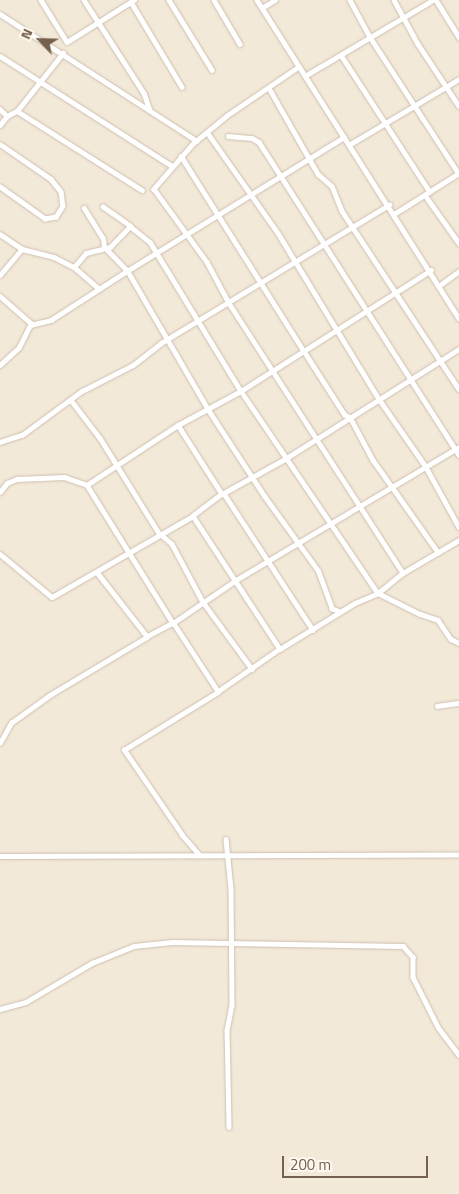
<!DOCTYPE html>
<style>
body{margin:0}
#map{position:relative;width:459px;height:1194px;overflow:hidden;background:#fcf6ea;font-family:"Titillium Web",sans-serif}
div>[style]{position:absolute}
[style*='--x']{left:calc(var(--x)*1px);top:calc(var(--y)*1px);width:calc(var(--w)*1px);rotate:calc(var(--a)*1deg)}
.residential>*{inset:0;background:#f3e9d8}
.roads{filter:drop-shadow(0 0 1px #cdbfb0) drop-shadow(0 0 1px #cdbfb0)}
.street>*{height:4.5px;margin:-2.25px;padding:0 2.25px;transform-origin:2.25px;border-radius:2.25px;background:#fff}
span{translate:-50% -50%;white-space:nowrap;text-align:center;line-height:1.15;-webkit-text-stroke:4px #fefaf0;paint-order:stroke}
.north{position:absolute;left:15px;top:15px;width:50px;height:50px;-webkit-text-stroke:4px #fefaf0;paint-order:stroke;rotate:294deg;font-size:14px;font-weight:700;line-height:20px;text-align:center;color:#755f4e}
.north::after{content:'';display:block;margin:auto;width:18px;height:22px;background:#755f4e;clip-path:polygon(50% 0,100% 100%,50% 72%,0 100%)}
.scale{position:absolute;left:282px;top:1156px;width:146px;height:22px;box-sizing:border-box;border:2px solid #755f4e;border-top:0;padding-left:6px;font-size:15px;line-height:18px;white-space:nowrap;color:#755f4e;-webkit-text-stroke:4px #fefaf0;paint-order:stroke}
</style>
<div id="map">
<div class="residential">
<i style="clip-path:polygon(0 0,459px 0,459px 1194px,0 1194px)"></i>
</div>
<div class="roads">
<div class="street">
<i style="--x:41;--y:0;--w:49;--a:58.2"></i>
<i style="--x:67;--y:42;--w:79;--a:-32.1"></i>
<i style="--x:84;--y:0;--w:111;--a:57.2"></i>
<i style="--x:144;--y:93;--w:18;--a:71"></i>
<i style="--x:169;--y:0;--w:82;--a:58.4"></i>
<i style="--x:214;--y:0;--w:51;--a:59.4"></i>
<i style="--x:257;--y:0;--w:377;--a:57.6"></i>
<i style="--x:350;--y:0;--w:42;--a:61.6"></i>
<i style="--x:370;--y:37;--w:163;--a:57"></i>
<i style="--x:394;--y:0;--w:50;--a:61.4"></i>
<i style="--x:418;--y:44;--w:74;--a:56.5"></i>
<i style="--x:436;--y:0;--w:44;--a:58.1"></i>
<i style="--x:131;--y:2;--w:99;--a:59"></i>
<i style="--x:262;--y:8;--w:15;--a:-32"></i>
<i style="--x:0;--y:14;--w:234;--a:32.8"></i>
<i style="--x:341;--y:55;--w:163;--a:57"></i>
<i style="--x:0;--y:56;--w:204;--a:32.6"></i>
<i style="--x:299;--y:67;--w:87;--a:145.8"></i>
<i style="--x:227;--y:116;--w:44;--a:140.5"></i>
<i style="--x:193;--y:144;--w:60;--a:130.9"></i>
<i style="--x:154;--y:189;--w:90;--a:54"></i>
<i style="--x:207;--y:262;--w:47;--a:61.8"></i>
<i style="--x:229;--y:303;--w:321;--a:57.2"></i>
<i style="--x:305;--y:76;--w:149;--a:-30.7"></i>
<i style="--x:269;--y:88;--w:99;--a:60.3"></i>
<i style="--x:318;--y:174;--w:18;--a:41"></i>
<i style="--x:332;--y:186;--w:27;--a:68"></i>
<i style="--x:342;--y:211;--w:213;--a:56.7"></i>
<i style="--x:0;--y:109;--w:10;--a:45"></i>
<i style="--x:17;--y:111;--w:148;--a:32.3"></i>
<i style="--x:0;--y:125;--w:11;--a:-52"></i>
<i style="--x:7;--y:116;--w:11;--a:-27"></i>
<i style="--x:17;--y:111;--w:74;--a:-51.6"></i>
<i style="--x:207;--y:132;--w:123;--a:54.9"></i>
<i style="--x:278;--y:233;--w:194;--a:58.7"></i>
<i style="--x:379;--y:399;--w:83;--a:55.3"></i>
<i style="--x:426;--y:467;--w:68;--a:61.2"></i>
<i style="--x:228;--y:136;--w:24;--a:5"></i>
<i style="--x:252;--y:138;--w:8;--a:30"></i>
<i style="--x:259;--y:142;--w:371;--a:57.4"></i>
<i style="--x:0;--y:144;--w:62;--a:34.5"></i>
<i style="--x:51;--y:179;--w:16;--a:52"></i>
<i style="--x:61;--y:192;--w:14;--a:82"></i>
<i style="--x:63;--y:206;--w:13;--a:122"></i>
<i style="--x:56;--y:217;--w:11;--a:170"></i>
<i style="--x:45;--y:219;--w:55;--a:-144.6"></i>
<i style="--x:349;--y:145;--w:128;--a:-31"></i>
<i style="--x:181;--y:156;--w:231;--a:57.8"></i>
<i style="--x:304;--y:351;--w:76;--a:57.4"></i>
<i style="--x:345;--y:415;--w:5;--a:22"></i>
<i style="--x:350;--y:417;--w:49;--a:61.9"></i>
<i style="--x:373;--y:460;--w:113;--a:54.8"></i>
<i style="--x:425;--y:195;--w:59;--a:54.7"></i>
<i style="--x:394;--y:214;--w:77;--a:-32.2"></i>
<i style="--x:130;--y:226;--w:26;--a:39"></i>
<i style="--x:150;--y:242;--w:175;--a:58.6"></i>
<i style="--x:241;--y:391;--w:244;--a:55.9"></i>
<i style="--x:378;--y:593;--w:32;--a:-39"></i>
<i style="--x:403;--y:573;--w:65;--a:-30.5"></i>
<i style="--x:0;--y:234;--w:27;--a:34"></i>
<i style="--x:22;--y:249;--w:33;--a:14"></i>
<i style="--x:54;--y:257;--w:22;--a:27"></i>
<i style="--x:74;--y:267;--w:33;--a:41"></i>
<i style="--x:74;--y:267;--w:18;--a:-49"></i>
<i style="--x:86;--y:253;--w:25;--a:-14"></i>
<i style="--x:110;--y:247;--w:29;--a:-46"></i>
<i style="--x:130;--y:226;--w:33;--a:-145"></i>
<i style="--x:0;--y:275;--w:34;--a:-50"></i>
<i style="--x:440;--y:285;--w:24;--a:-36"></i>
<i style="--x:0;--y:296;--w:43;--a:41.2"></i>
<i style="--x:0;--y:365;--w:26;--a:-43"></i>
<i style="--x:19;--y:347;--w:25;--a:-63"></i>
<i style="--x:30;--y:325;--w:22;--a:-13"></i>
<i style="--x:51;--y:320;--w:90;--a:-32.8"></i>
<i style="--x:127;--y:271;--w:33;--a:-134"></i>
<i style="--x:104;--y:247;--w:8;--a:-97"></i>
<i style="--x:103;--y:239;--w:36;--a:-122"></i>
<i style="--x:71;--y:400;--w:48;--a:52.7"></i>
<i style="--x:100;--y:438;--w:112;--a:58.2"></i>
<i style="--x:159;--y:533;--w:17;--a:40"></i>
<i style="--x:172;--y:544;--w:66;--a:61.9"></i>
<i style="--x:203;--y:602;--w:83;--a:53.8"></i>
<i style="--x:178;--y:425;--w:72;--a:-28.4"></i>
<i style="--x:241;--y:391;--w:225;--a:-32.5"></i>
<i style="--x:0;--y:442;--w:23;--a:-18"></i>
<i style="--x:22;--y:435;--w:74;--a:-36.3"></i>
<i style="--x:82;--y:391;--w:57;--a:-27"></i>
<i style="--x:133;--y:365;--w:36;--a:-38"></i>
<i style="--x:161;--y:343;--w:267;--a:-31.2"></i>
<i style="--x:87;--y:485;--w:163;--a:58.1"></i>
<i style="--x:173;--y:623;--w:30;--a:152"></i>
<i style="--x:147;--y:637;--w:81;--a:-128"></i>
<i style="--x:0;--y:492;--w:11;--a:-52"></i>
<i style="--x:7;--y:483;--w:11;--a:-22"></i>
<i style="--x:17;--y:479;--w:47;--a:-2.4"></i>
<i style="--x:64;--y:477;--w:24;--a:19"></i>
<i style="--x:87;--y:485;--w:109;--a:-33.4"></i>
<i style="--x:178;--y:425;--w:82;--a:57.5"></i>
<i style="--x:222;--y:494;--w:36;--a:143"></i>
<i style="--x:193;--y:516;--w:159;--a:56.8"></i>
<i style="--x:280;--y:649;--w:88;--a:-31.5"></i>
<i style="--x:355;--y:603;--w:25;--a:-23"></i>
<i style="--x:378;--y:593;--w:47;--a:26.6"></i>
<i style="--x:420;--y:614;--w:19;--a:18"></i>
<i style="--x:438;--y:620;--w:23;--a:56"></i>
<i style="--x:451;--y:639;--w:9;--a:27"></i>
<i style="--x:222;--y:494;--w:72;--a:-29.1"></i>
<i style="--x:285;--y:459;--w:206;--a:-32.3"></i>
<i style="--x:225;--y:495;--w:161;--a:56.9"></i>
<i style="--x:0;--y:554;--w:67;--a:39.6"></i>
<i style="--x:52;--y:597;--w:163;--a:-29.9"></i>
<i style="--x:340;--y:612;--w:9;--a:-159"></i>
<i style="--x:332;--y:609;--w:40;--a:-110.2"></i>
<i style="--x:318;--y:571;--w:92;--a:-125.8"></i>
<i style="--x:264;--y:496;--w:103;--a:-123.1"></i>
<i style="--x:208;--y:410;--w:161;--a:-120.2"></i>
<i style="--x:127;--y:271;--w:255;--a:-31.7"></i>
<i style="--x:280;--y:649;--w:75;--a:145.3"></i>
<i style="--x:218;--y:692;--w:82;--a:-123.1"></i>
<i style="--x:173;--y:623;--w:76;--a:-34.3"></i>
<i style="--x:236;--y:580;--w:260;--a:-30.8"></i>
<i style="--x:437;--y:706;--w:22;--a:-8"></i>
<i style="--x:0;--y:743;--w:23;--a:-61"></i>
<i style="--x:11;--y:723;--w:48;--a:-35.7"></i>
<i style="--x:50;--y:695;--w:113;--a:-30.9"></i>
<i style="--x:226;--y:839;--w:50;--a:84.3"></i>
<i style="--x:231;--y:889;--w:116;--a:89.5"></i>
<i style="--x:232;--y:1005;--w:25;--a:101"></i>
<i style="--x:227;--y:1030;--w:97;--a:88.8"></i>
<i style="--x:0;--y:856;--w:459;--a:-0.2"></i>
<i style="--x:200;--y:856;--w:28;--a:-131"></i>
<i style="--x:182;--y:835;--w:103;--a:-124.3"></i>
<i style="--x:124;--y:750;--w:110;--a:-31.7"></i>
<i style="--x:0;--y:1009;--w:27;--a:-15"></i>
<i style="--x:26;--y:1002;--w:77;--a:-30.6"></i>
<i style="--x:92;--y:963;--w:45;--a:-22"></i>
<i style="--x:134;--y:946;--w:38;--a:-6"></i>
<i style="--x:172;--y:942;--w:231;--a:1"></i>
<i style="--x:403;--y:946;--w:15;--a:48"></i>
<i style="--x:413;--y:957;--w:20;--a:90"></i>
<i style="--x:413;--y:977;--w:56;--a:63.4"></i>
<i style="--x:438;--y:1027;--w:35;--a:53"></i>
</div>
</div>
<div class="north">N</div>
<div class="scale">200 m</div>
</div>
